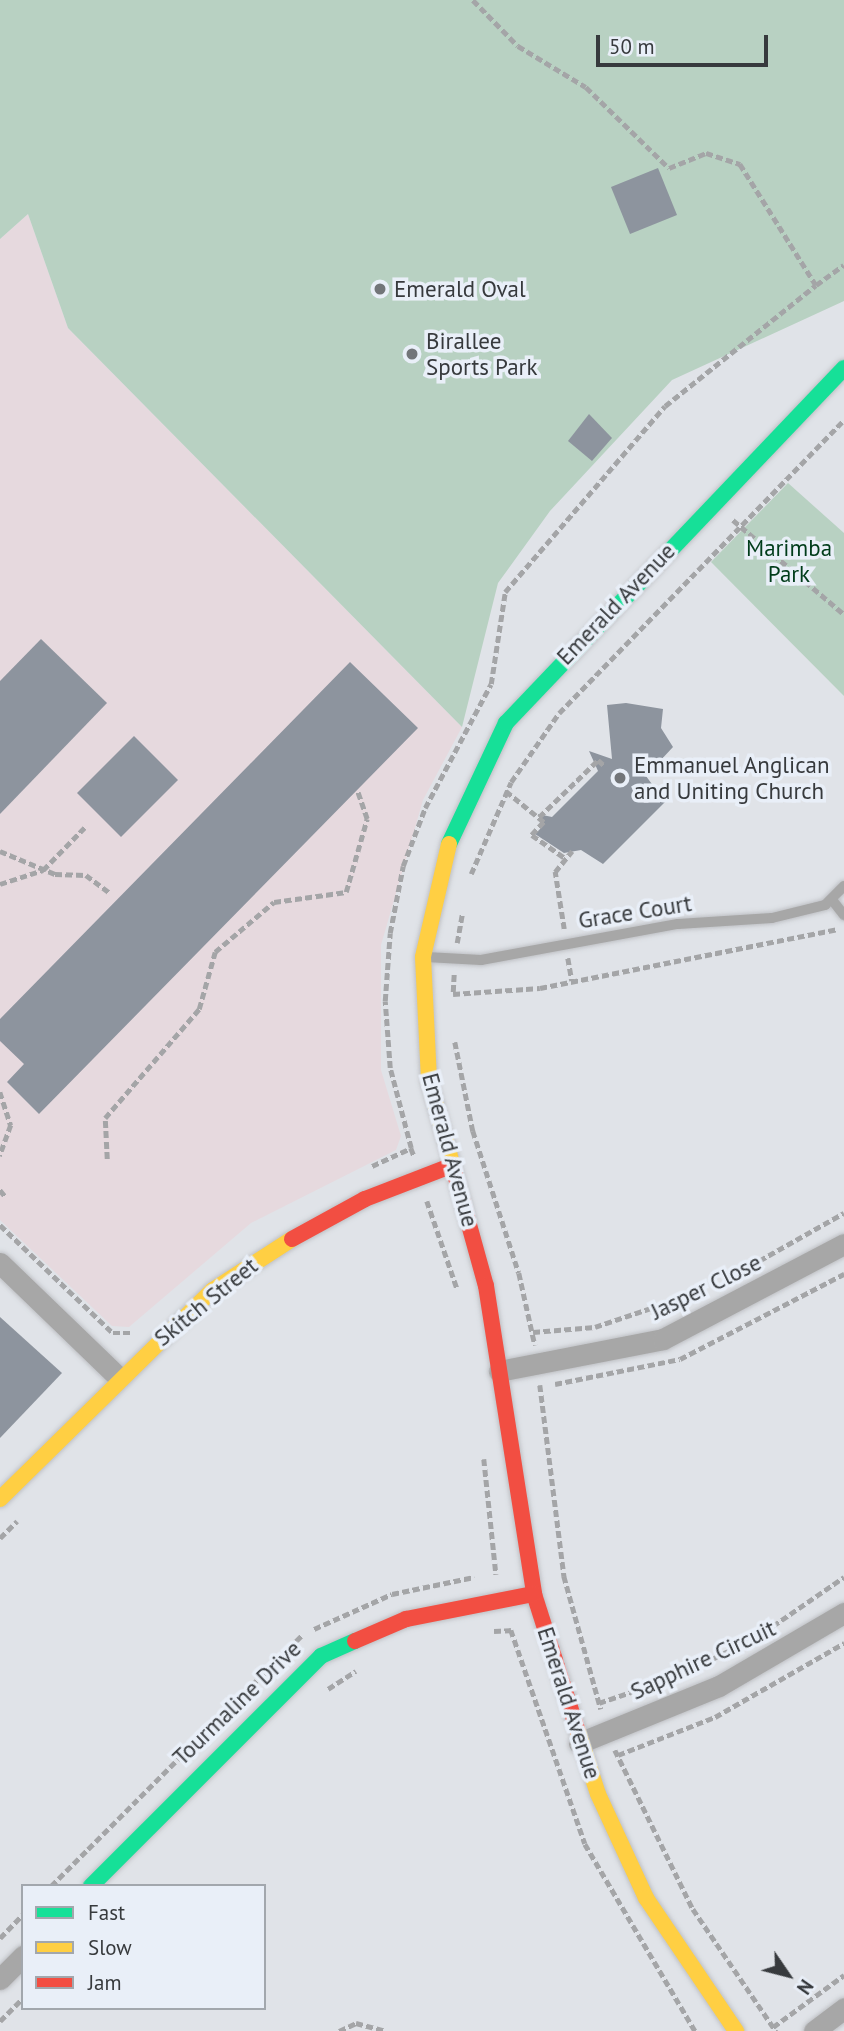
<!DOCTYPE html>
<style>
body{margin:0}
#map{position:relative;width:844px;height:2031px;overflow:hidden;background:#e0e3e8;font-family:"PT Sans",sans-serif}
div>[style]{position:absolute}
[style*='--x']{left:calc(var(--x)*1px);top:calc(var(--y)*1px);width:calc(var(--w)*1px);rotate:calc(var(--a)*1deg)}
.education>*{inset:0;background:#e6d9de}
.green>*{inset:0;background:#b8d1c2}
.building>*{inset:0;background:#8d949e}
.path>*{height:4.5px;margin-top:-2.25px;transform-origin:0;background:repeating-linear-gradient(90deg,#a4a5a7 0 7px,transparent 0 10.5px)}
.roads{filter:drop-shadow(0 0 2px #bfc1c5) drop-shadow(0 0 2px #bfc1c5)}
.lane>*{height:10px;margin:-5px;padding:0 5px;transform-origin:5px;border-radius:5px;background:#a7a7a7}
.street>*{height:21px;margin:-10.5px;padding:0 10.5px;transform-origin:10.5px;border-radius:10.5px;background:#a7a7a7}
.fast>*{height:16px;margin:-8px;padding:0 8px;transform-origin:8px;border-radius:8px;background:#16e098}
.slow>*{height:16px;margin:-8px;padding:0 8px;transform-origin:8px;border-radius:8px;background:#ffcf43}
.jam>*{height:16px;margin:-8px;padding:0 8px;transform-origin:8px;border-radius:8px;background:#f24e42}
.dots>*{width:19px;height:19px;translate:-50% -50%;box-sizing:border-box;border:4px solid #e9eff8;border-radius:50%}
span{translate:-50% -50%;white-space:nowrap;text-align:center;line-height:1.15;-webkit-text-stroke:7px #e9eff8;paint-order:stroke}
.poi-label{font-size:23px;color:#373a3d}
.left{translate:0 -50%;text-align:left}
.park-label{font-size:23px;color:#003c1a}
.street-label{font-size:23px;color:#373a3d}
.legend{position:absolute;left:21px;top:1884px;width:245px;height:126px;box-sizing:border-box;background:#e9eff8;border:2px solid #a2a7ad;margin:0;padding:9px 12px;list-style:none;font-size:21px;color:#373a3d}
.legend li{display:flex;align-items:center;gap:14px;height:35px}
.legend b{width:35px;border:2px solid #a2a7ad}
.north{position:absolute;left:753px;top:1940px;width:70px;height:70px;-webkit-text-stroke:5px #e9eff8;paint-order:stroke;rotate:125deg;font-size:19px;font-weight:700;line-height:28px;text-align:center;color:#373a3d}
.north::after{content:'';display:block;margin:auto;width:24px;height:32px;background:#373a3d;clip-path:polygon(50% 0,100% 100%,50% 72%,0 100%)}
.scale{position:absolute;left:596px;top:35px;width:172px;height:32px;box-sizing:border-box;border:4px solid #373a3d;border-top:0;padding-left:9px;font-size:21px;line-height:24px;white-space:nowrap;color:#373a3d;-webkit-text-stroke:5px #e9eff8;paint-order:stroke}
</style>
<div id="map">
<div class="education">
<i style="clip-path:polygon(28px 214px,68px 328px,462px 727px,423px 800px,381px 945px,381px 1070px,401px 1136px,396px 1150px,251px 1223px,129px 1327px,112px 1326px,0 1220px,0 239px)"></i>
</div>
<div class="green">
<i style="clip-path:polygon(0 0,844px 0,844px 301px,672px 380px,550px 511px,498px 583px,462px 727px,68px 328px,28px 214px,0 239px)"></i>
<i style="clip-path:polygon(788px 483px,844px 533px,844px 696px,711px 562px)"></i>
</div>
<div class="building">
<i style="clip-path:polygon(658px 168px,677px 215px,630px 234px,611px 187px)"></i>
<i style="clip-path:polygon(589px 414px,612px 438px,592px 461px,568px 441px)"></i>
<i style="clip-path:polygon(41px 639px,107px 703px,0 814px,0 681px)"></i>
<i style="clip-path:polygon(350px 662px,418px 728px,39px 1114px,7px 1082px,24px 1064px,0 1041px,0 1019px)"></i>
<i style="clip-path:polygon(626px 703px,663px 709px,661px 728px,673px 747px,646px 776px,665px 802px,603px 864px,581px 850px,564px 853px,535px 834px,542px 827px,538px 814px,552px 817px,598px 771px,589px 751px,612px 759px,607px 705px)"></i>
<i style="clip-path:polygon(134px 736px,178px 780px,121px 837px,77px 793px)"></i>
<i style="clip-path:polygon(0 1317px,62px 1373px,0 1438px)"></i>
</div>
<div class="path">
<i style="--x:473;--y:0;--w:64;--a:45.6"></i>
<i style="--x:518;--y:46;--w:79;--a:31.1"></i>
<i style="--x:586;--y:87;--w:116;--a:44.3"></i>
<i style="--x:669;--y:168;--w:40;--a:-22"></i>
<i style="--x:706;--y:153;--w:36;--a:18"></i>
<i style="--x:740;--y:164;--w:143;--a:57.9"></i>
<i style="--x:816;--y:285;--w:34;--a:-36"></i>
<i style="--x:733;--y:520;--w:145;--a:40.3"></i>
<i style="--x:506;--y:791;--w:49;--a:39.2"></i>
<i style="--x:544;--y:822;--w:18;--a:133"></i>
<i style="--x:532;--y:835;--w:40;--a:34.9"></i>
<i style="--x:539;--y:817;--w:82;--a:-44"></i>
<i style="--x:598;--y:760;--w:9;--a:41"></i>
<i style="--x:0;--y:851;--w:60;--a:22.7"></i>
<i style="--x:55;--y:874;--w:31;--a:2"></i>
<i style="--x:86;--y:875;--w:31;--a:37"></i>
<i style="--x:471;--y:874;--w:100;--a:-66.5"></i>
<i style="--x:511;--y:782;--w:84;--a:-55.2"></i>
<i style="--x:559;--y:713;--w:409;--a:-45.8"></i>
<i style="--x:0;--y:884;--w:45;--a:-18"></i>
<i style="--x:43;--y:870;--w:60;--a:-45.7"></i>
<i style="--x:564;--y:929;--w:58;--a:-99"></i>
<i style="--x:555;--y:872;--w:27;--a:-51"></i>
<i style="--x:457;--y:943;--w:29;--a:-80"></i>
<i style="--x:568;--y:958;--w:23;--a:80"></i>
<i style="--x:453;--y:992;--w:19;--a:-87"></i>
<i style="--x:453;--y:994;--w:87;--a:-3.9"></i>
<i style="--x:540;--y:988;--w:304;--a:-11.2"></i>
<i style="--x:455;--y:1042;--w:91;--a:78.6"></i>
<i style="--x:473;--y:1131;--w:149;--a:72.1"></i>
<i style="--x:519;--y:1273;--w:74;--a:77.5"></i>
<i style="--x:0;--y:1092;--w:35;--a:72"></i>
<i style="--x:11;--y:1125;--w:33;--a:110"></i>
<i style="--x:411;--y:1148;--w:83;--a:-104.7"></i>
<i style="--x:390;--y:1068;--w:67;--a:-94.3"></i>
<i style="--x:385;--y:1001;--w:68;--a:-85.8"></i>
<i style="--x:390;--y:933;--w:68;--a:-79"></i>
<i style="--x:403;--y:866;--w:62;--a:-69.2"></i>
<i style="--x:425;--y:808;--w:140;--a:-62"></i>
<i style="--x:491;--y:684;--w:93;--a:-81.3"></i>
<i style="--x:505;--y:592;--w:245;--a:-49.3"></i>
<i style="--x:665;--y:406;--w:193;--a:-38.7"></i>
<i style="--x:107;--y:1159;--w:41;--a:-92.8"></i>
<i style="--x:105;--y:1118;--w:144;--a:-49.2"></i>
<i style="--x:199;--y:1009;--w:59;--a:-74.3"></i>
<i style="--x:215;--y:952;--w:77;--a:-40.3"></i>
<i style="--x:274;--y:902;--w:73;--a:-7.9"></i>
<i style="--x:346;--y:892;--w:76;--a:-74"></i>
<i style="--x:367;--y:819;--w:31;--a:-109"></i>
<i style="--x:372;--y:1166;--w:43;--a:-24.8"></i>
<i style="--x:411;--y:1148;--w:9;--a:69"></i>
<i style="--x:0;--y:1190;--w:8;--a:50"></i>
<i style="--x:427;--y:1201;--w:92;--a:71"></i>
<i style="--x:0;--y:1225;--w:156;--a:43.7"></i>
<i style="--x:113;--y:1333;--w:17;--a:0"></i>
<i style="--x:741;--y:1271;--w:118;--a:-29.4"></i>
<i style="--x:533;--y:1332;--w:62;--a:-4.6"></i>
<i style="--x:595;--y:1327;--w:116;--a:-18.6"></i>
<i style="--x:555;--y:1384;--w:127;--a:-11.3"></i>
<i style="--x:680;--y:1359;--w:185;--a:-27.4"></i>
<i style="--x:540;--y:1385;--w:193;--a:82.8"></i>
<i style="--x:564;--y:1576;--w:138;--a:74.5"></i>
<i style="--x:484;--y:1459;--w:116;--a:84"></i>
<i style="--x:0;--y:1538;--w:24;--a:-45"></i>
<i style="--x:314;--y:1629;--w:85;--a:-24.2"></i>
<i style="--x:392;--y:1594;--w:84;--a:-11.7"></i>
<i style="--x:494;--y:1631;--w:17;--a:-3"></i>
<i style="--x:511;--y:1630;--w:226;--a:70.9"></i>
<i style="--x:585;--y:1844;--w:217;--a:59.5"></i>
<i style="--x:764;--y:1632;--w:97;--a:-34.5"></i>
<i style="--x:328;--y:1689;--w:33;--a:-33"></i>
<i style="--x:599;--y:1703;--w:80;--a:-18.9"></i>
<i style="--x:675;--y:1677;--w:85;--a:-26"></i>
<i style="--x:615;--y:1750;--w:177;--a:63.9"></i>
<i style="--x:693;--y:1909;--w:148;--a:55.8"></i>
<i style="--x:618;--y:1755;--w:104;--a:-21.4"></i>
<i style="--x:715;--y:1717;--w:149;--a:-29.8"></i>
<i style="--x:51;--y:1886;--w:356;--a:-45"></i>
<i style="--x:0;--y:1938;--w:33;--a:-46"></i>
<i style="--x:0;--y:2021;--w:33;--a:-45"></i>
<i style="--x:773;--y:2027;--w:88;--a:-36.2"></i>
<i style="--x:339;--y:2031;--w:19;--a:-25"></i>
<i style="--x:356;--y:2023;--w:30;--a:15"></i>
</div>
<div class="roads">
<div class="lane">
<i style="--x:833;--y:901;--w:18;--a:52"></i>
<i style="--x:426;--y:957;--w:55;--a:3.1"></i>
<i style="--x:481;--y:960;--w:200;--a:-10.4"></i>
<i style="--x:678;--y:924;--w:94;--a:-3.7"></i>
<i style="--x:772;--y:918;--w:55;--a:-13.8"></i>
<i style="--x:825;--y:905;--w:27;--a:-45"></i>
</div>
<div class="street">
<i style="--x:0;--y:1263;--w:164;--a:44"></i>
<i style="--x:499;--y:1371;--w:167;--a:-11"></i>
<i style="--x:663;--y:1339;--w:204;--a:-27.7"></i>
<i style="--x:579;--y:1743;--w:151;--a:-22.2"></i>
<i style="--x:719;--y:1686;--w:145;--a:-30.3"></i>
<i style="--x:0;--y:1979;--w:33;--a:-45"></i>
<i style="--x:814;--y:2031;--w:38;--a:-37"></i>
</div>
<div class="fast">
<i style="--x:449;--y:844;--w:134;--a:-64.8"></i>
<i style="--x:506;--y:723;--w:490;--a:-46.4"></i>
<i style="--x:91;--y:1886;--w:325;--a:-45"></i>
<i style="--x:321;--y:1656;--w:37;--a:-24"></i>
</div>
<div class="slow">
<i style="--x:449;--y:844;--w:116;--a:103"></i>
<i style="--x:423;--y:957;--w:124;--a:87.2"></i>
<i style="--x:429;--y:1081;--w:89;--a:74.4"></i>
<i style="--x:0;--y:1499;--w:298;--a:-44.5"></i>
<i style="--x:213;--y:1290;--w:94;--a:-32.8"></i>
<i style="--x:577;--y:1729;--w:68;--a:72.1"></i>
<i style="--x:598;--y:1794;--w:115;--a:65.2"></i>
<i style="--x:646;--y:1898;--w:161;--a:55.9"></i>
</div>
<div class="jam">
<i style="--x:453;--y:1167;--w:123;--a:74.5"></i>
<i style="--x:486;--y:1286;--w:312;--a:81.1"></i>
<i style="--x:534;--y:1594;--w:142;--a:72.3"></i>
<i style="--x:292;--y:1239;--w:83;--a:-28.7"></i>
<i style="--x:365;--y:1199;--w:94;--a:-21.1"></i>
<i style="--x:355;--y:1641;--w:56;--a:-23.3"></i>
<i style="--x:406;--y:1619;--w:130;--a:-11.1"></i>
</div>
</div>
<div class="dots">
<i style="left:380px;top:289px;background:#727579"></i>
<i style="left:412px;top:354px;background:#727579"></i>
<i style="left:620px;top:778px;background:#727579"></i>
</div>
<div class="poi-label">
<span class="left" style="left:394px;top:289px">Emerald Oval</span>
<span class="left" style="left:426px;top:354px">Birallee<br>Sports Park</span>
<span class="left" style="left:634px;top:778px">Emmanuel Anglican<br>and Uniting Church</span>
</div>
<div class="park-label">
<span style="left:789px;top:561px">Marimba<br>Park</span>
</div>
<div class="street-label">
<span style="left:616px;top:604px;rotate:-46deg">Emerald Avenue</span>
<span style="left:635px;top:912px;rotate:-9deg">Grace Court</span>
<span style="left:450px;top:1150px;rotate:75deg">Emerald Avenue</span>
<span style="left:706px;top:1287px;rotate:-26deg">Jasper Close</span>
<span style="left:206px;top:1302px;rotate:-39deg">Skitch Street</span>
<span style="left:703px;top:1660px;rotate:-25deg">Sapphire Circuit</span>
<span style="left:237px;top:1703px;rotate:-44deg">Tourmaline Drive</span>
<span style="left:569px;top:1703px;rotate:72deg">Emerald Avenue</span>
</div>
<ul class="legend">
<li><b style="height:9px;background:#16e098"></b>Fast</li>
<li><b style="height:9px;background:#ffcf43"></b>Slow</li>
<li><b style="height:9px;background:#f24e42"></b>Jam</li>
</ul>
<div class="north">N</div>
<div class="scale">50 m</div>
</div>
